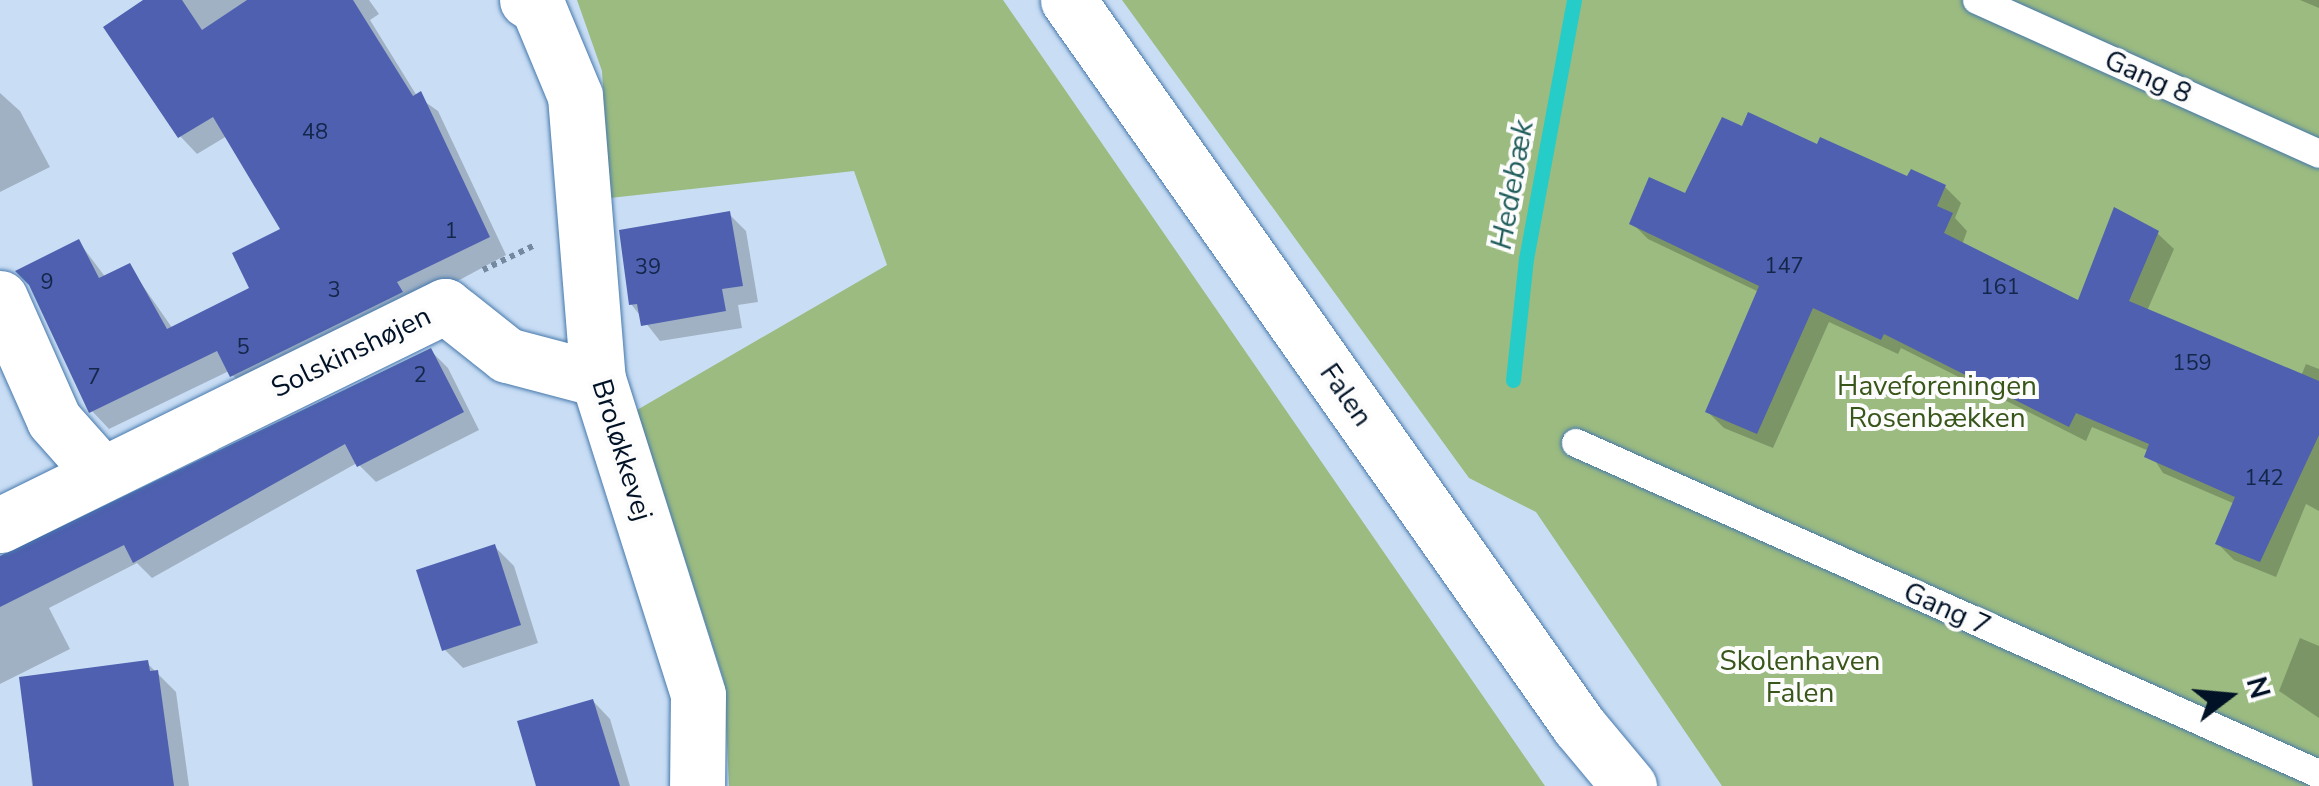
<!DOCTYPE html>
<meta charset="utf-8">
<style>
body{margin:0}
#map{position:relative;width:2319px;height:786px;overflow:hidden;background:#c9def5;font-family:"Nunito Sans",sans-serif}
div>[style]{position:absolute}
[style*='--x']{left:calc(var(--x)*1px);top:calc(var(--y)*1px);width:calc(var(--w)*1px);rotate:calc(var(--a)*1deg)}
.green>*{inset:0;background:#9bbb80}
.shadow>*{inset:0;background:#0003}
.stream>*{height:15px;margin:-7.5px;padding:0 7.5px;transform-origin:7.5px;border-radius:7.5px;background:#26ccc7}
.building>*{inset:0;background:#4e60af}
.path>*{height:6px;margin-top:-3px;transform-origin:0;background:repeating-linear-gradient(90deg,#74889e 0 5px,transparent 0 10px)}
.roads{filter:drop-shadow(0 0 2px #4678ac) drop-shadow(0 0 2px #4678ac)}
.lane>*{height:28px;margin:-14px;padding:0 14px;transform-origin:14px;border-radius:14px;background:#fff}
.street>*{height:55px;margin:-27.5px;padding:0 27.5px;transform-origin:27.5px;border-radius:27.5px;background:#fff}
.secondary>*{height:55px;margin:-27.5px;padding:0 27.5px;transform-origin:27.5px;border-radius:27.5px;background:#fff}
span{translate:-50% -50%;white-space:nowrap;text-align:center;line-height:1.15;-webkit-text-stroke:8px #fcfcfc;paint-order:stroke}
.number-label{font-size:22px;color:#142649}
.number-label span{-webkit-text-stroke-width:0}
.street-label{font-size:28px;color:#011227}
.park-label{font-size:28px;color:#39561a}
.water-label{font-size:30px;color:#215e5c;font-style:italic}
.north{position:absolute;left:2179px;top:646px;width:100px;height:100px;-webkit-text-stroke:8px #fcfcfc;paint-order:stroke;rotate:74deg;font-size:28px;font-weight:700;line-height:40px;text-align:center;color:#011227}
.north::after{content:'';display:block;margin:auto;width:35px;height:45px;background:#011227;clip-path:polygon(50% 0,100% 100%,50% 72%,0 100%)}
</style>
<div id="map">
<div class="green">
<i style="clip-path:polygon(577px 0,1003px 0,1545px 786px,729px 786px,724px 681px,637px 410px,887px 265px,854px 171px,610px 198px,602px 71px)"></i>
<i style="clip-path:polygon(1122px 0,2319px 0,2319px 786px,1722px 786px,1536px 512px,1469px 478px)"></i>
</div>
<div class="shadow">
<i style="clip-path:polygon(147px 0,369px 0,379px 14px,370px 20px,417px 96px,438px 111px,506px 255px,249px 393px,229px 371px,109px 429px,92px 411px,79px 242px,106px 278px,129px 266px,173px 329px,253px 289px,284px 230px,227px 136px,197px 154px,180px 136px)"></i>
<i style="clip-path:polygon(2300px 0,2319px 0,2319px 8px)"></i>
<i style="clip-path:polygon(0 93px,20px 111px,50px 167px,0 192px)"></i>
<i style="clip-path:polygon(1743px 130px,1945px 187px,1961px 203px,1955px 218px,1967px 231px,1962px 245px,2080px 303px,2157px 233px,2174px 249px,2147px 311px,2301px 376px,2306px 364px,2319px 369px,2319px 511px,2306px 504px,2276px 577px,2234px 560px,2218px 544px,2235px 504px,2163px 473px,2149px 451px,2092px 427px,2086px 441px,1901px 348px,1898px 354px,1829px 322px,1773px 448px,1724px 428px,1708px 412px,1759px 292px,1648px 239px,1632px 223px,1687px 197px)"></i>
<i style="clip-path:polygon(729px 214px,746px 231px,758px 302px,738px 305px,742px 328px,660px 341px,631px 304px)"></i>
<i style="clip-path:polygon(431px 351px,448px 368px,479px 430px,376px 482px,357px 463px,152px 578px,137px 563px,49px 608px,70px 649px,0 684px,0 556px)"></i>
<i style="clip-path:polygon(495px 547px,514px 566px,538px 643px,463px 668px,444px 649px)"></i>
<i style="clip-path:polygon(2300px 638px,2319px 646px,2319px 718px,2279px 691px)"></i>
<i style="clip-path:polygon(147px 663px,176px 692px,189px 786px,32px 786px,22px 679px)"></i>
<i style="clip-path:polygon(593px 701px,610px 719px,630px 786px,539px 786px)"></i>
</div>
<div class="stream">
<i style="--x:1513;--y:380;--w:122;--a:-83.9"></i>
<i style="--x:1526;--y:259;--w:263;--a:-79.5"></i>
</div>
<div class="building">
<i style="clip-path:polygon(143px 0,182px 0,202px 30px,247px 0,353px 0,413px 96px,421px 91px,490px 237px,397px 282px,403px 292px,230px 377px,217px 351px,89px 413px,29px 285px,15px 271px,79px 239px,99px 278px,130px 263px,167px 329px,249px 288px,232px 253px,280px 229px,213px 117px,178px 138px,103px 27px)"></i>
<i style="clip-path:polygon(1748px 112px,1817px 144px,1820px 137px,1907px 176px,1911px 169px,1946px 185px,1937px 206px,1953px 213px,1944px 233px,2078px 300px,2114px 207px,2159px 231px,2129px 301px,2319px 381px,2319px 435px,2260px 562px,2215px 544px,2235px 497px,2144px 457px,2149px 444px,2076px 413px,2069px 427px,1884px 334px,1881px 340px,1813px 308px,1757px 434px,1705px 412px,1759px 286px,1629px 224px,1649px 177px,1685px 193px,1722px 117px,1742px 126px)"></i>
<i style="clip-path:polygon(730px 211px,743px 286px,722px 289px,726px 311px,641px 326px,637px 304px,629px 305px,619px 230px)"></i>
<i style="clip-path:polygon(431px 348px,464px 412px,357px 467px,345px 444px,133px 563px,124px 545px,0 607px,0 556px)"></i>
<i style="clip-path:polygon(495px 544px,521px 625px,442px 651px,416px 570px)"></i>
<i style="clip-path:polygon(148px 660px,150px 671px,158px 670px,174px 786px,33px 786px,19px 677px)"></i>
<i style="clip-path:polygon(593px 699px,620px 786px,536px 786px,517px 721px)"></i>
</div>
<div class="path">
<i style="--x:483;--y:270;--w:58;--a:-25.7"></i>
</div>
<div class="roads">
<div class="lane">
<i style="--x:1977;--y:0;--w:375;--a:24.2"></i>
<i style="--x:1576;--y:443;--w:813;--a:24.01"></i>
</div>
<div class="street">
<i style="--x:527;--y:0;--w:13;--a:32"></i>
<i style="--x:538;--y:7;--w:96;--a:67.4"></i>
<i style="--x:575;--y:96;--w:284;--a:85.4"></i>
<i style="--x:598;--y:379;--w:331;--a:72.4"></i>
<i style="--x:698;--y:695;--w:91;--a:90.6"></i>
<i style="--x:0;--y:298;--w:133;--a:66.1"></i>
<i style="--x:54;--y:420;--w:72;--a:48.4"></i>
<i style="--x:0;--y:525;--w:496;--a:-26.2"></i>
<i style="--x:445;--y:306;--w:79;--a:38.3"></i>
<i style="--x:507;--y:355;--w:94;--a:14.8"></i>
</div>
<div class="secondary">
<i style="--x:1068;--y:0;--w:888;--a:54.86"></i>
<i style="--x:1579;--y:726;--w:78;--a:50.2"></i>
</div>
</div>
<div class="number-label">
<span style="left:315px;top:133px">48</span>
<span style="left:451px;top:232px">1</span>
<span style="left:1784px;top:267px">147</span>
<span style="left:648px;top:268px">39</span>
<span style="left:47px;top:283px">9</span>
<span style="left:2000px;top:288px">161</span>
<span style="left:334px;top:291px">3</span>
<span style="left:243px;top:348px">5</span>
<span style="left:2192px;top:364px">159</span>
<span style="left:420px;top:376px">2</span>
<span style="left:94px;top:378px">7</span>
<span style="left:2264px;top:479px">142</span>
</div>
<div class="street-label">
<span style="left:2148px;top:77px;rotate:24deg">Gang 8</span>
<span style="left:351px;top:352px;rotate:-26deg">Solskinshøjen</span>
<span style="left:1346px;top:395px;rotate:55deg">Falen</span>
<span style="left:622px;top:450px;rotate:73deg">Broløkkevej</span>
<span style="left:1947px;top:609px;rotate:24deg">Gang 7</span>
</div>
<div class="park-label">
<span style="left:1937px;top:402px">Haveforeningen<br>Rosenbækken</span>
<span style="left:1800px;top:677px">Skolenhaven<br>Falen</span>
</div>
<div class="water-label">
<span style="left:1513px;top:185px;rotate:-80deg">Hedebæk</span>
</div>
<div class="north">N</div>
</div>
